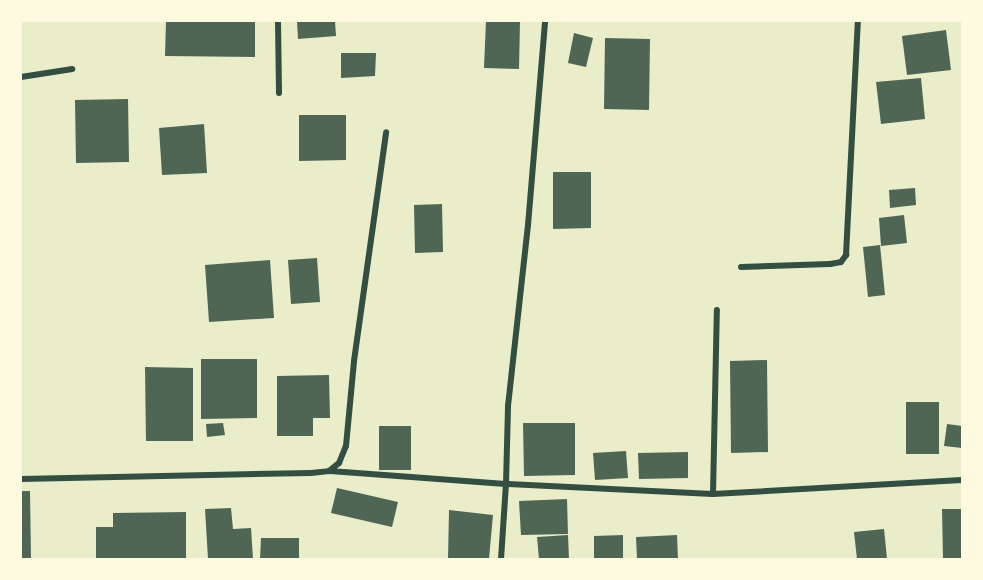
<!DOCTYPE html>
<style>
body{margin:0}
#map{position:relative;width:983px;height:580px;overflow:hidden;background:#e9edc9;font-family:Montserrat,sans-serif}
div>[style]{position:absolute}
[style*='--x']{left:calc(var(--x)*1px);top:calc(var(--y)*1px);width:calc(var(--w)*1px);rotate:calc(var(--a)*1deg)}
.building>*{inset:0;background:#4f6655}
.minor>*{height:6px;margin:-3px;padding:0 3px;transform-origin:3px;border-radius:3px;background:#344e41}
span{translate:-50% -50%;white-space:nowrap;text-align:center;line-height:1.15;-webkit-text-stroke:5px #fefae0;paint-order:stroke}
.frame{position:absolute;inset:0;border:22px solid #fefae0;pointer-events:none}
</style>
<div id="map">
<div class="building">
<i style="clip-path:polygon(166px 21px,255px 21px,255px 57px,165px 56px)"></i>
<i style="clip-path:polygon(297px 21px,335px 21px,336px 36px,298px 39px)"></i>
<i style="clip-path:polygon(486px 21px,520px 22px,519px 69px,484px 68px)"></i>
<i style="clip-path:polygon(946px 30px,951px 70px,907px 75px,902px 36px)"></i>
<i style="clip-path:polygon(574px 33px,593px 38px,586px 67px,568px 63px)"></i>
<i style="clip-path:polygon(605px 38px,650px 39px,649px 110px,604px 109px)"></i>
<i style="clip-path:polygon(341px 53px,376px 53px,375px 76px,341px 78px)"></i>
<i style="clip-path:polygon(921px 78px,925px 119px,881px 124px,876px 82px)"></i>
<i style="clip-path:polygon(128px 99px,129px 162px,76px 163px,75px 100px)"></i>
<i style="clip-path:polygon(299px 115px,346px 115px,346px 160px,299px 161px)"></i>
<i style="clip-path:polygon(204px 124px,207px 173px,162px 175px,159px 128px)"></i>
<i style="clip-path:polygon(553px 172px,591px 172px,591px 228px,553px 229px)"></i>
<i style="clip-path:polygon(915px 188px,916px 205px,890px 208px,889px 190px)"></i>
<i style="clip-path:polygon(442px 204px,443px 252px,415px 253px,414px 205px)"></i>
<i style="clip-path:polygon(904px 215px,907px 243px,881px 246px,879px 218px)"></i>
<i style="clip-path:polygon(880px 245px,885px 295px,868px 297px,863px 247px)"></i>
<i style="clip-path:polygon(317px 258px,320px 302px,291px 304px,288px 260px)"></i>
<i style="clip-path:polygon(270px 260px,274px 318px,209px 322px,205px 265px)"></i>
<i style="clip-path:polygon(201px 359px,257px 359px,257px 418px,201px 419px)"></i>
<i style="clip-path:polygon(767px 360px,768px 452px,731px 453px,730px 361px)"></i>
<i style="clip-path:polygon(145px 367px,193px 368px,193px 441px,146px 441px)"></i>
<i style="clip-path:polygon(329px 375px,330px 418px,313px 418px,313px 436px,277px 436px,277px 376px)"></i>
<i style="clip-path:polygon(906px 402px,939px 402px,939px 454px,906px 454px)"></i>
<i style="clip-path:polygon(223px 423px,225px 435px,207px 437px,206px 424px)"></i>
<i style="clip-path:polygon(523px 423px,575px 423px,575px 475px,524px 476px)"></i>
<i style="clip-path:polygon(947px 424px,962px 426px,962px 448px,944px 446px)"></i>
<i style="clip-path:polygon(379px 426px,411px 426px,411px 470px,379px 470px)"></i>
<i style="clip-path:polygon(626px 451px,628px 478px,595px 480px,593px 453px)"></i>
<i style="clip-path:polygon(688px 452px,688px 478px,639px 479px,638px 453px)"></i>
<i style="clip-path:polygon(337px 488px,398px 502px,392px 527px,331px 513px)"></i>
<i style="clip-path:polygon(21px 491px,30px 491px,31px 559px,21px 559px)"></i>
<i style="clip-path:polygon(567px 499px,568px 534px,521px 535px,519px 501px)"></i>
<i style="clip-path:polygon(231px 508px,233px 529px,251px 528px,253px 559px,208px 559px,205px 509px)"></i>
<i style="clip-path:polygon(942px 509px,962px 509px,962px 559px,943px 559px)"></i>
<i style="clip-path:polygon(449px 510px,493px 515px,489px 559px,448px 559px)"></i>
<i style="clip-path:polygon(186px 512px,186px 559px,96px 559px,96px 527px,113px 527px,113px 513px)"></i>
<i style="clip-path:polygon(884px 529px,887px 559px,857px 559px,854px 532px)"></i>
<i style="clip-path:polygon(568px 535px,569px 559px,539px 559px,537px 537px)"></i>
<i style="clip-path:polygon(623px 535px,623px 559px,594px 559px,594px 536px)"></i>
<i style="clip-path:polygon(677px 535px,678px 559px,637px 559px,636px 537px)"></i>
<i style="clip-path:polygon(261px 538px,299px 538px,299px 559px,260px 559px)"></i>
</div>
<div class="minor">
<i style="--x:278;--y:21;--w:72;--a:89.2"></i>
<i style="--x:21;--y:77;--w:52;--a:-8.9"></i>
<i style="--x:741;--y:267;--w:89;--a:-1.9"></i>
<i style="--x:830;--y:264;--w:11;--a:-10"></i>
<i style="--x:841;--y:262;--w:9;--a:-54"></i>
<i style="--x:846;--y:255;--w:234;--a:-87.1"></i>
<i style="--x:330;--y:471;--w:176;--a:4.2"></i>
<i style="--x:506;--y:484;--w:78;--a:-88.5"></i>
<i style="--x:508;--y:406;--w:182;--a:-83.7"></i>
<i style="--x:528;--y:225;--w:205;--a:-85.2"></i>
<i style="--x:21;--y:479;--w:290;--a:-1.2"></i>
<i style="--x:311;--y:473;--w:18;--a:-6"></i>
<i style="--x:329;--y:471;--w:13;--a:-39"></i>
<i style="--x:339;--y:463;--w:18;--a:-68"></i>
<i style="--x:346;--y:446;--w:85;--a:-84.6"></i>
<i style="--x:354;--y:361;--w:231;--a:-82"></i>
<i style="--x:713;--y:494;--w:184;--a:-88.8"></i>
<i style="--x:501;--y:559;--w:75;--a:-86.2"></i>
<i style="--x:506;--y:484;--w:207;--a:2.8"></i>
<i style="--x:713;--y:494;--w:249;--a:-3.2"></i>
</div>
<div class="frame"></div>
</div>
